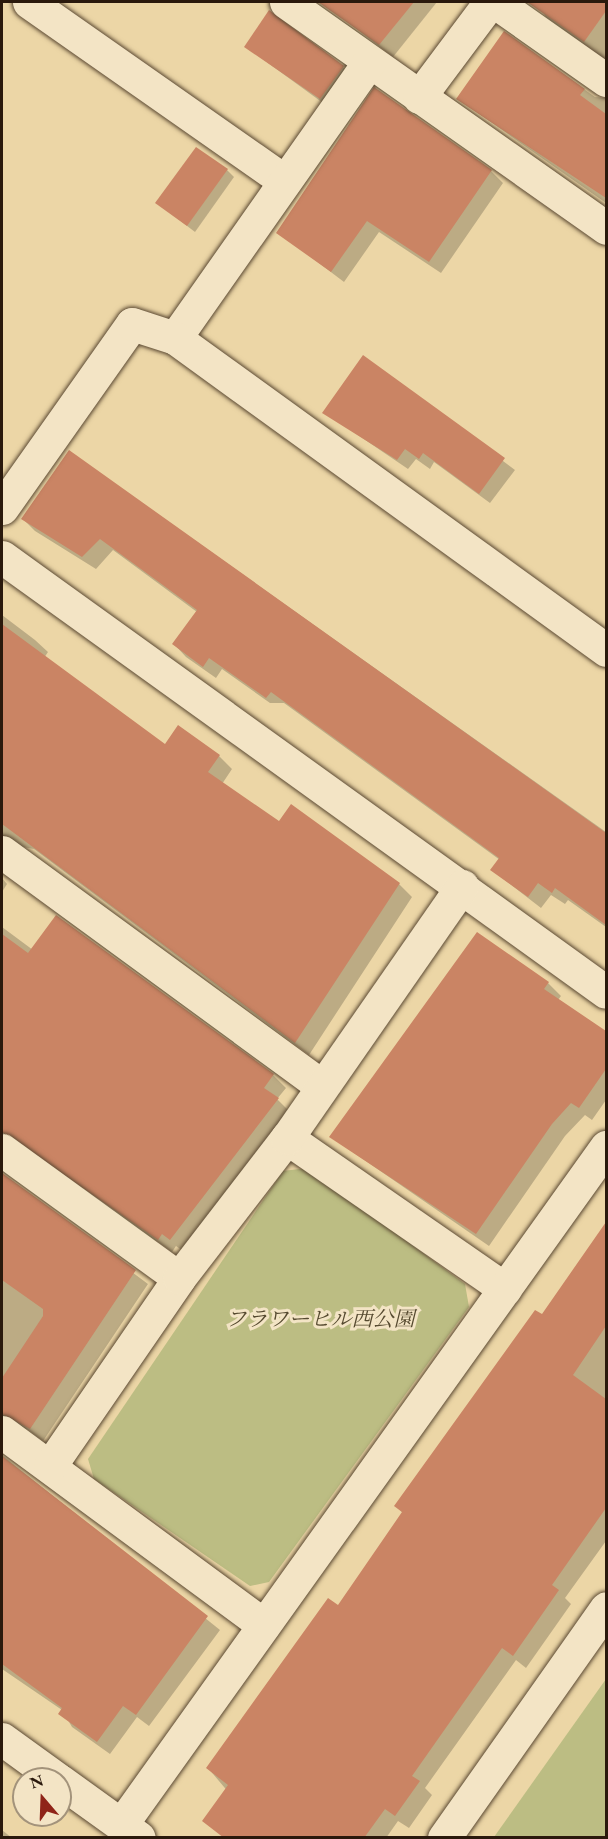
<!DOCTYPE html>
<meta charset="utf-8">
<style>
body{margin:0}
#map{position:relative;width:608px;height:1839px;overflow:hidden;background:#ecd6a6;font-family:"EB Garamond","Noto Serif JP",serif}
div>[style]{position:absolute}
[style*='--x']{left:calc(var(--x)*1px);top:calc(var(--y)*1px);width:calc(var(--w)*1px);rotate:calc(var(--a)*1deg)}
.green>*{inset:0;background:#bcbd83}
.shadow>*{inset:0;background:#0003}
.building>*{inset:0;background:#ca8464}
.roads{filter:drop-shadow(0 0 2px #5a4832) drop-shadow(0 0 2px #5a4832)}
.street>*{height:33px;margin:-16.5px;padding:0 16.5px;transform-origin:16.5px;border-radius:16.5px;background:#f3e4c5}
.secondary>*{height:33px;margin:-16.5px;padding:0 16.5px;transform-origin:16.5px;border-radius:16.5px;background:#f3e4c5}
span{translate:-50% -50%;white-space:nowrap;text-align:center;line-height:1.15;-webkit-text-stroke:6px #f3e4c5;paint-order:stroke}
.park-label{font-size:21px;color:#564a30;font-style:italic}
.frame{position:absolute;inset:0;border:3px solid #2a190c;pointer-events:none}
.north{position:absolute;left:12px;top:1767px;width:60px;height:60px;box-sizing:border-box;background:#f3e4c5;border:2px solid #a3937b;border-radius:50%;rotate:341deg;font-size:16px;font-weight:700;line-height:24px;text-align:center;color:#2a190c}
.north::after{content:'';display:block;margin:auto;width:21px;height:27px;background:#8f2418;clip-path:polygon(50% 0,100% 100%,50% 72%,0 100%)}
</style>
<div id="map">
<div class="green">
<i style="clip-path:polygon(307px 1168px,465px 1284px,469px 1307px,269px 1582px,250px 1586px,94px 1479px,88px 1459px,283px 1171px)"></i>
<i style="clip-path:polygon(606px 1679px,606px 1837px,494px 1837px)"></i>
</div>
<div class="shadow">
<i style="clip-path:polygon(339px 2px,437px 2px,393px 57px,332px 10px)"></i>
<i style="clip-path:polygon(536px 2px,606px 2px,606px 60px,546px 17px)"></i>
<i style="clip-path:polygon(510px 37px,595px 97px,606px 98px,606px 203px,458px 99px)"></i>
<i style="clip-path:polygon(246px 47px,343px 67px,355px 80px,334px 111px)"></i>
<i style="clip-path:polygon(227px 170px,234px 177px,195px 232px,157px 203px)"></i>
<i style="clip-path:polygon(491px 171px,503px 183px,441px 273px,379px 232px,344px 282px,278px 232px)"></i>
<i style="clip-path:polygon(364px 357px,515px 470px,490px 503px,434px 462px,430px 469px,416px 459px,408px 469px,324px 412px)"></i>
<i style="clip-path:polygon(70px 452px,606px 832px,606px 927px,568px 900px,565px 904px,551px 895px,541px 908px,492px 870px,500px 860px,284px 703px,270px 703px,222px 669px,216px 678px,186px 657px,174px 644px,197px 612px,113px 550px,96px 569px,35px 531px,23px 519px)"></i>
<i style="clip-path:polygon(2px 615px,35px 640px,48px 652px,44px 658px,165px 746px,219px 756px,232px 769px,222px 784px,279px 823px,399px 884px,412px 897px,309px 1055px,34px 849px,17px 846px,2px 853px)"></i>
<i style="clip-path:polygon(2px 878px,7px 884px,2px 892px)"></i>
<i style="clip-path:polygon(2px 927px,33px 950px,273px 1075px,286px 1088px,277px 1099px,290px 1112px,183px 1251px,176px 1246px,172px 1252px,27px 1147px,2px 1153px)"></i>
<i style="clip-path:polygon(548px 983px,561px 996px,558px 1000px,606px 1033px,606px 1100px,592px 1120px,585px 1115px,565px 1136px,489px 1246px,331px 1137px)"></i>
<i style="clip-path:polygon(2px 1175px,148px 1284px,43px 1441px,27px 1429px,8px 1427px,2px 1435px)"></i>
<i style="clip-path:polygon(606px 1240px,606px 1541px,565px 1598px,571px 1604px,526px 1668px,516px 1660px,425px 1788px,432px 1795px,409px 1828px,398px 1821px,386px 1838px,267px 1838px,208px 1768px,338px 1607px,403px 1513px,396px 1506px)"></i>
<i style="clip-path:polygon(2px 1455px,220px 1630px,149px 1726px,137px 1717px,110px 1754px,72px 1727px,62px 1710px,2px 1669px)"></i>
<i style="clip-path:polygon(2px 1830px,12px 1838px,2px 1838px)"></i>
</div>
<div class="building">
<i style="clip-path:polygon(318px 2px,414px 2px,379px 45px)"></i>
<i style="clip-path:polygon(527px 2px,606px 2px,606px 11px,584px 42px)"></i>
<i style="clip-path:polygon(269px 10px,344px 66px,320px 99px,244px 47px)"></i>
<i style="clip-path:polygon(504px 31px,585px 89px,580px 95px,606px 114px,606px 198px,456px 99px)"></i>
<i style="clip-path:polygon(374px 87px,492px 170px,429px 262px,367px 221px,331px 272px,276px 233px)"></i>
<i style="clip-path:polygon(196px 147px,228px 169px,187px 226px,155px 203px)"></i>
<i style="clip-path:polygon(363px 355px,505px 458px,479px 494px,423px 453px,419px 459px,405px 449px,397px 460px,322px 413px)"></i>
<i style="clip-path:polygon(69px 450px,606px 833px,606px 925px,555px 888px,552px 893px,538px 883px,528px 897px,490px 870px,499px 858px,271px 692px,266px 698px,209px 658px,203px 667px,172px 644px,197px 610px,100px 539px,82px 557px,21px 519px)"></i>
<i style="clip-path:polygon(2px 624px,165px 744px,178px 725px,220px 755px,208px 772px,279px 821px,291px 804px,400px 883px,295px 1043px,2px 824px)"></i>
<i style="clip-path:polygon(56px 915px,274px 1074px,264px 1088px,279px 1098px,170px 1240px,162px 1234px,158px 1240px,2px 1132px,2px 934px,28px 953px)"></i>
<i style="clip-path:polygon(477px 932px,549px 982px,544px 989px,606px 1031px,606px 1069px,579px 1108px,571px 1103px,552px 1124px,476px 1234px,329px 1137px)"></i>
<i style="clip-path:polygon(2px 1173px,136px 1270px,30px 1429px,2px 1414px,2px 1378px,43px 1316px,43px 1309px,2px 1280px)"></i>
<i style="clip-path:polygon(606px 1222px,606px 1326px,573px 1375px,606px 1399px,606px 1508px,552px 1585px,559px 1590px,513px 1656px,502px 1648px,412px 1776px,420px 1781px,395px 1816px,385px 1809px,364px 1838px,224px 1838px,202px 1821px,228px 1785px,206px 1768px,328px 1598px,338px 1605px,402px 1512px,394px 1506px,535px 1310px,542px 1314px)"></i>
<i style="clip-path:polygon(2px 1456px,208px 1616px,136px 1715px,123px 1706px,97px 1742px,58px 1714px,62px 1708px,2px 1664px)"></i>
</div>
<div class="roads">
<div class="street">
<i style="--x:29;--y:2;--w:312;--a:35"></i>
<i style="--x:286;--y:2;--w:392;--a:35.2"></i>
<i style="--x:495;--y:2;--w:136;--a:35.1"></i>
<i style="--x:419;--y:97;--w:119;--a:-53.2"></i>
<i style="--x:175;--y:338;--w:337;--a:-54.9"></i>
<i style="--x:2;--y:508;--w:225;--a:-54.8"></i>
<i style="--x:132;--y:324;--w:45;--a:18"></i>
<i style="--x:175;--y:338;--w:532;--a:35.9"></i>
<i style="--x:2;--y:557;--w:744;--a:35.76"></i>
<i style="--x:2;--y:852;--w:396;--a:36.2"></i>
<i style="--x:287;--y:1138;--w:265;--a:34.7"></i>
<i style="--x:2;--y:1150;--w:218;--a:35.9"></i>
<i style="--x:2;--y:1432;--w:325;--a:36.4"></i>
<i style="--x:50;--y:1466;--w:228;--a:-55.5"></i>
<i style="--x:179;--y:1278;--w:177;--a:-52.4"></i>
<i style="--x:287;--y:1138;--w:307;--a:-55.2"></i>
<i style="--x:121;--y:1825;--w:834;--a:-54.42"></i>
</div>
<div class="secondary">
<i style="--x:2;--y:1739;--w:68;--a:36"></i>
<i style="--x:60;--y:1781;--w:97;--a:35.8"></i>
<i style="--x:444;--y:1838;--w:281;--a:-54.8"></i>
</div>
</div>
<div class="park-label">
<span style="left:320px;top:1319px">フラワーヒル西公園</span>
</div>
<div class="frame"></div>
<div class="north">N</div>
</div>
